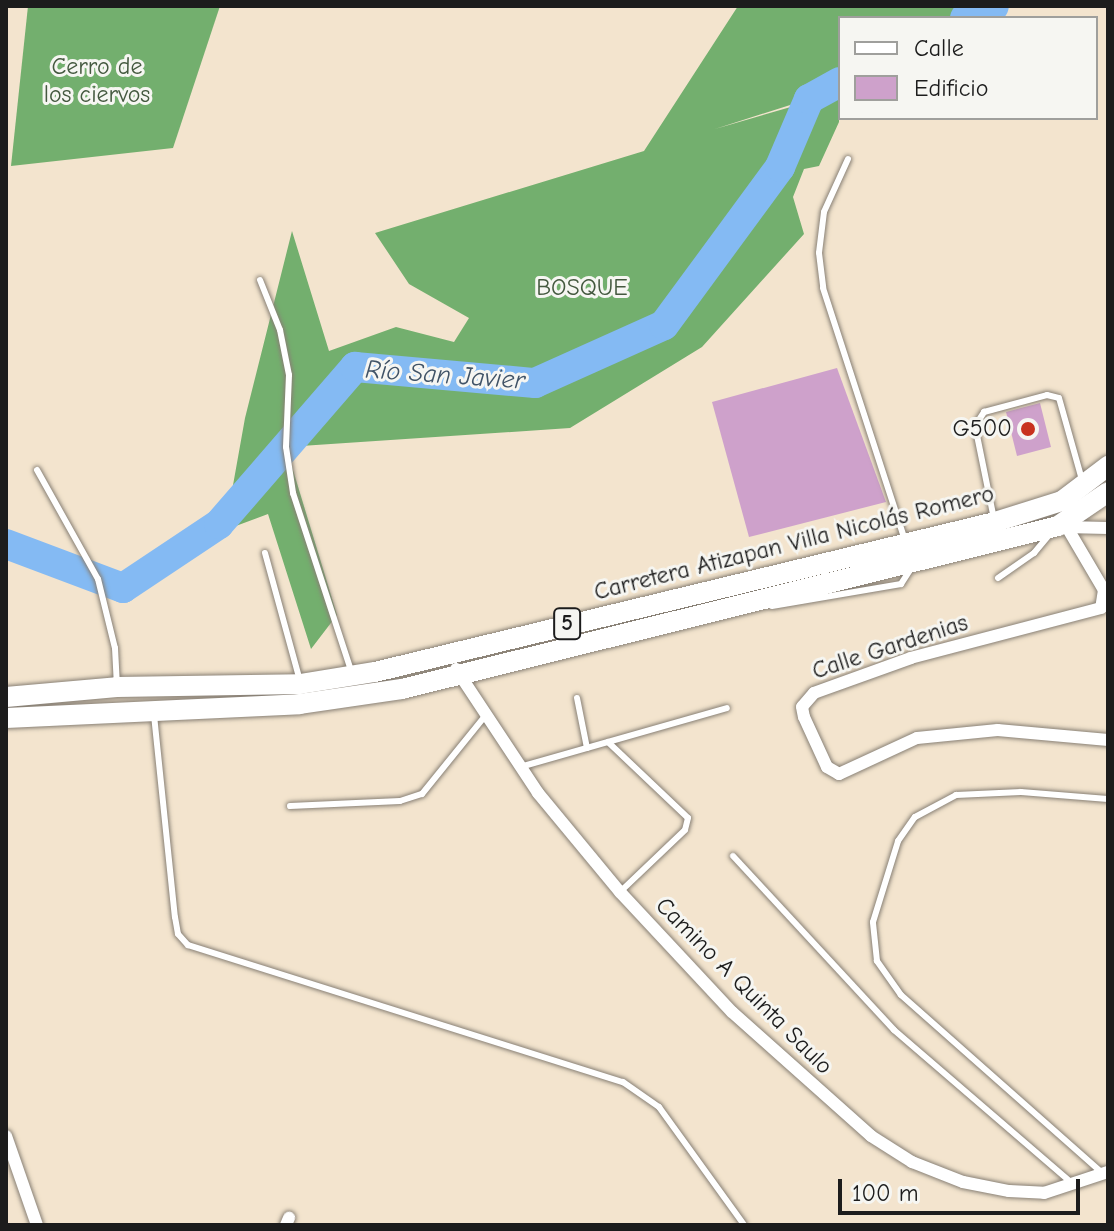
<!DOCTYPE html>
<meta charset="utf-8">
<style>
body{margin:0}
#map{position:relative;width:1114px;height:1231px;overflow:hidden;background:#f3e4ce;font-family:"Comic Neue",sans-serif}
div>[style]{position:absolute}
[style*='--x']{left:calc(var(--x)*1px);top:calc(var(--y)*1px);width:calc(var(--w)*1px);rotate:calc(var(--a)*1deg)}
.forest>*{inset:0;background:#73af6e}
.river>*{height:30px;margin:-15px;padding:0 15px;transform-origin:15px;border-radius:15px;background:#84baf3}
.building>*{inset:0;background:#cea1cb}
.roads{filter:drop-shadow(0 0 2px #888075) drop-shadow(0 0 2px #888075)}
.lane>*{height:6px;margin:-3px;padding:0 3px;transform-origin:3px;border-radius:3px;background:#fff}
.street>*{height:12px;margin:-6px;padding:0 6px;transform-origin:6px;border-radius:6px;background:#fff}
.primary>*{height:20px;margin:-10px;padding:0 10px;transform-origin:10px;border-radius:10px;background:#fff}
.dots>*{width:22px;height:22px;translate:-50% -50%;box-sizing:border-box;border:4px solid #f6f6f2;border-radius:50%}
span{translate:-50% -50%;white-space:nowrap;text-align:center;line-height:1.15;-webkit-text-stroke:6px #f6f6f2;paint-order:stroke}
.shield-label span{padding:2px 6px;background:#f6f6f2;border:2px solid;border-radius:6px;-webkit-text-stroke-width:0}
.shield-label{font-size:22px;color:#1c1c1c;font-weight:700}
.park-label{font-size:24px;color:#44593f}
.poi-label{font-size:24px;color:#1c1c1c}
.right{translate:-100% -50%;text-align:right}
.street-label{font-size:24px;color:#1c1c1c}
.water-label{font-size:26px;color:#405367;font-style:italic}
.frame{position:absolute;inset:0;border:8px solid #1c1c1c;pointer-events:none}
.legend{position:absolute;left:838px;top:16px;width:260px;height:104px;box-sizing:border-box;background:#f6f6f2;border:2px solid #9f9f9c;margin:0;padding:10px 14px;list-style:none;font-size:24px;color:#1c1c1c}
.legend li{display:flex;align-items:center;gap:16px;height:40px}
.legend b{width:40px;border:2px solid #9f9f9c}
.scale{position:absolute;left:838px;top:1179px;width:242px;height:36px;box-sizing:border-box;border:4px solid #1c1c1c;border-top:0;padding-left:10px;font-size:24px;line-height:28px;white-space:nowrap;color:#1c1c1c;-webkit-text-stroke:6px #f6f6f2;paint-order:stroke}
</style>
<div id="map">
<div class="forest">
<i style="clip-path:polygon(28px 6px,220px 6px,173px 148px,11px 166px)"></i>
<i style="clip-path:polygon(738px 6px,994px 6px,965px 18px,840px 18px,840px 82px,809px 99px,715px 129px,808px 102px,840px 88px,839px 122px,819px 166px,804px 169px,793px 197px,804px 234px,702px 347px,570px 428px,286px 447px,337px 615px,311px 649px,268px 514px,225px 530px,245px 418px,292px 231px,329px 351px,396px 327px,454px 342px,469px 318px,409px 284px,375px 233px,644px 151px)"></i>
</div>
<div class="river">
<i style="--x:965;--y:18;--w:31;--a:-22"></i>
<i style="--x:6;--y:544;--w:125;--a:20.6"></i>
<i style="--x:123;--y:588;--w:115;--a:-33.7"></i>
<i style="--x:219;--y:524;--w:208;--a:-49.1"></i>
<i style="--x:355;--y:367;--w:181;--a:5.1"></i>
<i style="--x:535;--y:383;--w:141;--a:-24.2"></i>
<i style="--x:664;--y:325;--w:196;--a:-53.7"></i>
<i style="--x:780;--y:167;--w:74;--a:-66.9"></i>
<i style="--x:809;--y:99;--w:35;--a:-29"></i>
</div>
<div class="building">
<i style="clip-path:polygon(837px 368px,886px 502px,749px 537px,712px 402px)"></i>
<i style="clip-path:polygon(1040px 403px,1051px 447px,1017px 456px,1006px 412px)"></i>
</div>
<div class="roads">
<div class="lane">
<i style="--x:848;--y:159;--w:58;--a:114.4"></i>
<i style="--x:824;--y:212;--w:41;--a:97"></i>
<i style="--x:819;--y:253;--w:35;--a:83"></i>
<i style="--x:823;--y:288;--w:266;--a:72"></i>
<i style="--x:260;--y:280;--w:54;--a:68.2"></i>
<i style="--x:280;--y:330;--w:46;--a:78.7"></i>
<i style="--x:289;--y:375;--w:72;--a:92.4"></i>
<i style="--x:286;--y:447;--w:47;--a:81.3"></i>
<i style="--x:293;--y:493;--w:189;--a:71.9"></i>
<i style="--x:37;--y:470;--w:125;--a:60.8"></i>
<i style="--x:98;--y:579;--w:71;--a:76.2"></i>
<i style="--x:115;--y:648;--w:36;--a:87"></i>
<i style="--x:994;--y:519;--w:95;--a:-101.5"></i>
<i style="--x:975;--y:426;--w:17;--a:-57"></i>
<i style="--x:984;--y:412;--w:65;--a:-15.1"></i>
<i style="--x:1047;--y:395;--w:12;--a:14"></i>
<i style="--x:1059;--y:398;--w:85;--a:74.3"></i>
<i style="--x:265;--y:553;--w:133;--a:74.7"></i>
<i style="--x:998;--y:578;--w:44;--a:-34.8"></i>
<i style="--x:1034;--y:553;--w:25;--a:-50"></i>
<i style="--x:772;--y:606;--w:131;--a:-9.7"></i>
<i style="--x:901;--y:584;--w:20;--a:-57"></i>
<i style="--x:577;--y:698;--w:51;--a:78.7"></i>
<i style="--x:154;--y:715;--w:203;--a:84.1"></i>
<i style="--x:175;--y:917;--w:17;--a:80"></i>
<i style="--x:178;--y:934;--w:15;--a:48"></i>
<i style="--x:188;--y:945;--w:456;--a:17.5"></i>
<i style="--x:623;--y:1082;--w:44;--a:34.8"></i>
<i style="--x:659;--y:1107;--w:145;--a:54.2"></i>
<i style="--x:608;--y:742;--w:110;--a:43.5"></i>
<i style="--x:688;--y:818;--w:12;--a:104"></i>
<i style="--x:685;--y:830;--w:90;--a:136.4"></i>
<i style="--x:520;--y:767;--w:215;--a:-15.9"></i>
<i style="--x:290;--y:806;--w:110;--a:-2.6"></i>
<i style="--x:400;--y:801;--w:23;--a:-18"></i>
<i style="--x:422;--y:794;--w:102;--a:-51"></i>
<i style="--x:733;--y:856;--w:237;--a:47.2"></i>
<i style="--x:894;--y:1030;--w:233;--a:40.7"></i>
<i style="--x:1100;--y:1171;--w:266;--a:-138.5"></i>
<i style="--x:901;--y:995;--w:42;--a:-125.2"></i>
<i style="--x:877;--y:961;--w:39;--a:-96"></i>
<i style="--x:873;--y:922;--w:85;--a:-72.8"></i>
<i style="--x:898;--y:841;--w:29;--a:-55"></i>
<i style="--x:915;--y:817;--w:47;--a:-28.2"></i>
<i style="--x:956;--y:795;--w:65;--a:-2.6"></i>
<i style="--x:1021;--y:792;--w:87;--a:4.6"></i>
</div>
<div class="street">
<i style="--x:1064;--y:527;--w:44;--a:1.3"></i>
<i style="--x:1068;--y:529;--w:71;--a:59.5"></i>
<i style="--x:1104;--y:590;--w:18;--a:99"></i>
<i style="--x:1101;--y:608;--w:196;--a:165.3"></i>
<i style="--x:911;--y:658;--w:103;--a:160.2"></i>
<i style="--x:814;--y:693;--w:18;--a:131"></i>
<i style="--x:802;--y:707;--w:10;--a:79"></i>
<i style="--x:804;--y:717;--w:55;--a:65.3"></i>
<i style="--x:827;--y:767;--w:14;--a:30"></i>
<i style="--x:839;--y:774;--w:86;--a:-24.8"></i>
<i style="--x:917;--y:738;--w:81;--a:-5.6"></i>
<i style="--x:998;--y:730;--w:110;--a:5.2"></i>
<i style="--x:456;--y:669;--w:149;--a:56.5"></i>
<i style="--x:538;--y:793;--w:129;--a:50.4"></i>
<i style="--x:620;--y:892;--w:164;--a:47"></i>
<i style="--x:732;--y:1012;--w:186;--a:41.7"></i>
<i style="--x:871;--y:1136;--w:49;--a:32.4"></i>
<i style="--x:912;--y:1162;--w:55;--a:21.4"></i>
<i style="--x:963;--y:1182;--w:47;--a:11.1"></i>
<i style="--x:1009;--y:1191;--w:35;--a:3"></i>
<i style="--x:1044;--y:1193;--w:67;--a:-18.2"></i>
<i style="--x:6;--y:1136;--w:94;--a:70.8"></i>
<i style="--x:286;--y:1225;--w:8;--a:-67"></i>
</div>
<div class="primary">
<i style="--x:6;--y:697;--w:111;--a:-5.1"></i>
<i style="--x:117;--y:687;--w:183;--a:-0.9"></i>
<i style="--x:300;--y:684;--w:76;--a:-9.1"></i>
<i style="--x:375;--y:672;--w:638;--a:-13.6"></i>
<i style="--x:995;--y:522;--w:70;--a:-17.4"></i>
<i style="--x:1062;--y:501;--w:58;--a:-37.3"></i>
<i style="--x:6;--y:718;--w:294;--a:-2.7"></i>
<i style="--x:300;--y:704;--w:103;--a:-8.4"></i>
<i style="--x:402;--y:689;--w:676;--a:-13.95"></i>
<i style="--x:1058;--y:526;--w:60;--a:-34.2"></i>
</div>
</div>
<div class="dots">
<i style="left:1028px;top:429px;background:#c8321e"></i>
</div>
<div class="shield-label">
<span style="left:567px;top:624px">5</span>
</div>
<div class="park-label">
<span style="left:97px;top:81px">Cerro de<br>los ciervos</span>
<span style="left:582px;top:288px">BOSQUE</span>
</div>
<div class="poi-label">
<span class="right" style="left:1012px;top:429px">G500</span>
</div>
<div class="street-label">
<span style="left:794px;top:543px;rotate:-14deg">Carretera Atizapan Villa Nicolás Romero</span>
<span style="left:890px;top:647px;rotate:-18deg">Calle Gardenias</span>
<span style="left:744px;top:986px;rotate:45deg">Camino A Quinta Saulo</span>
</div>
<div class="water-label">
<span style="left:445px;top:376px;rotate:4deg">Río San Javier</span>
</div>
<div class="frame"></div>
<ul class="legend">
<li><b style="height:10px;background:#fff"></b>Calle</li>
<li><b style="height:22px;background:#cea1cb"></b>Edificio</li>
</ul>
<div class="scale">100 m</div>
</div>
